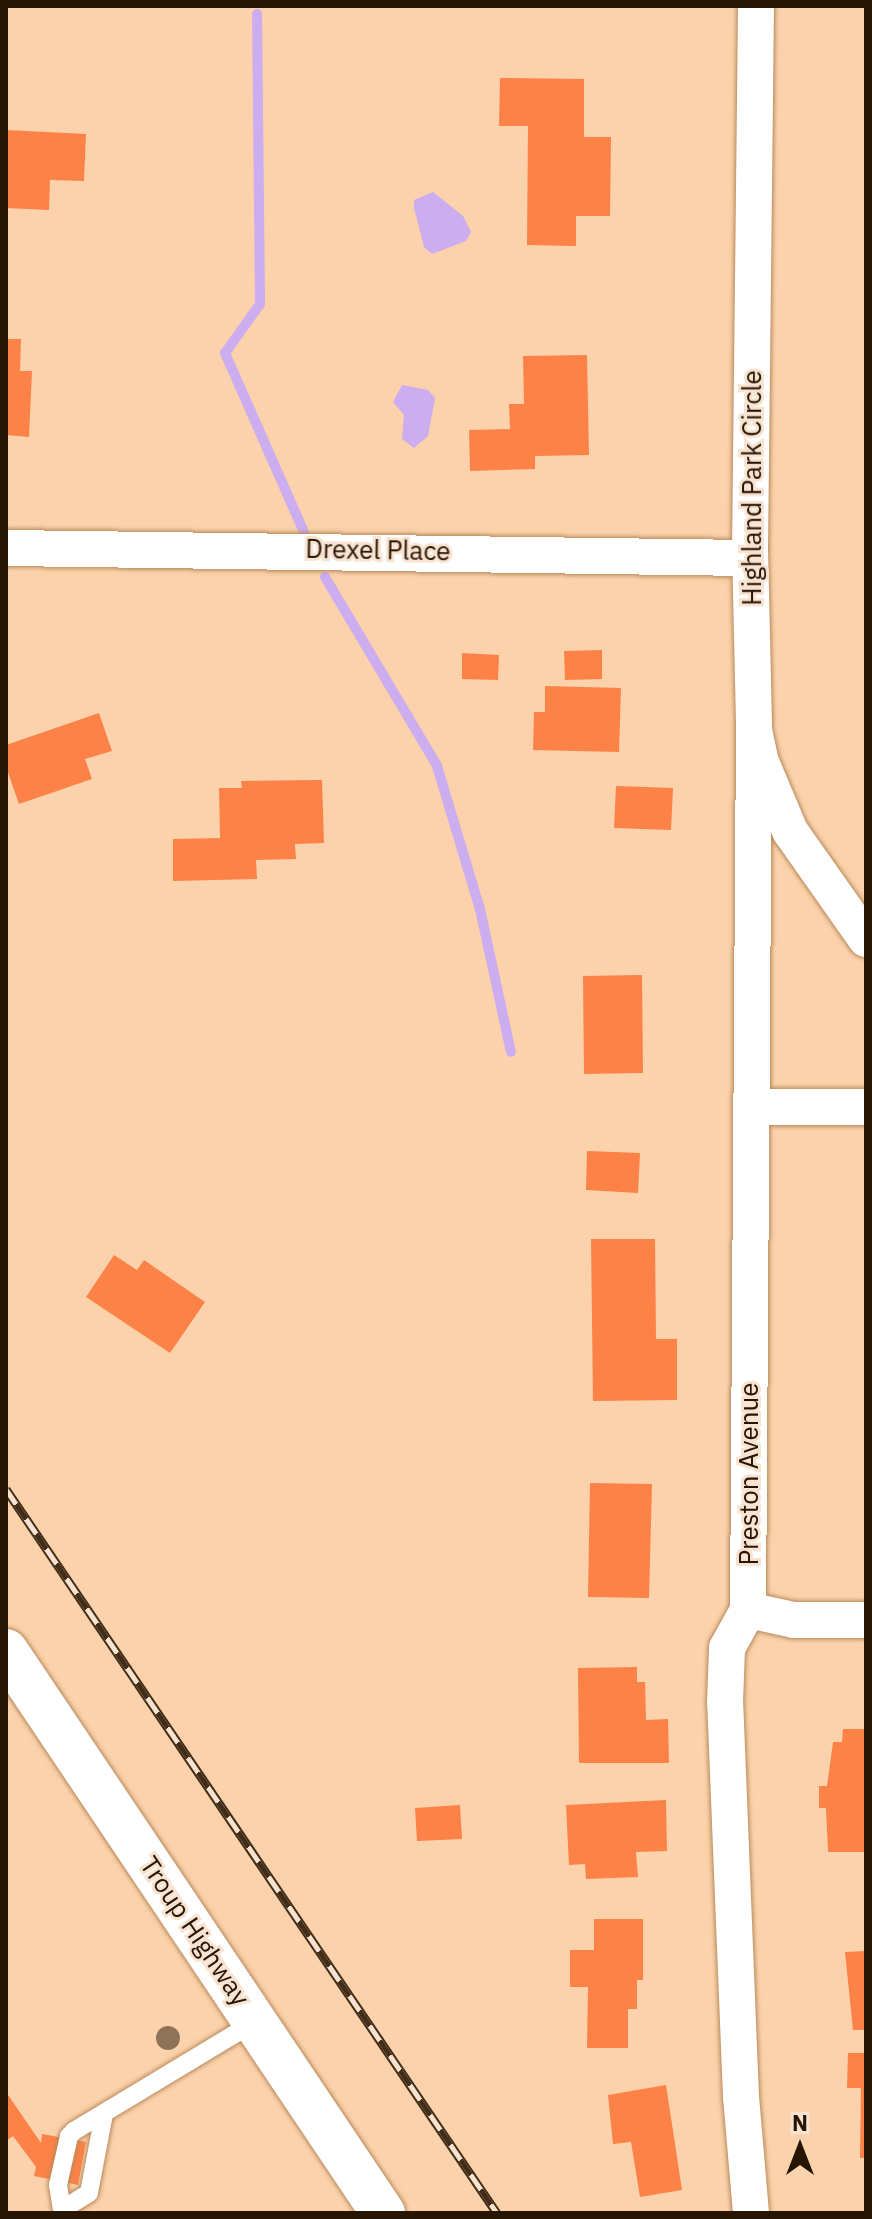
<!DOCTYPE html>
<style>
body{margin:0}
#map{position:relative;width:872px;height:2219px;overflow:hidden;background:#fbd2ab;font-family:"IBM Plex Sans",sans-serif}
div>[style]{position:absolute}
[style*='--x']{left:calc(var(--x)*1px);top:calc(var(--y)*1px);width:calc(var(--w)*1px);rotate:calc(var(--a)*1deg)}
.water>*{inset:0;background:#cbadf0}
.stream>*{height:10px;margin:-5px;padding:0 5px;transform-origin:5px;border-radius:5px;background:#cbadf0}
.building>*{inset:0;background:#fc8247}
.roads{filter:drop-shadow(0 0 2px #b9895a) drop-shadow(0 0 2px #b9895a)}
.service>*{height:18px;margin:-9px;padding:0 9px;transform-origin:9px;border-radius:9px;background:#fff}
.minor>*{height:36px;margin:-18px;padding:0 18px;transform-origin:18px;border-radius:18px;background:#fff}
.primary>*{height:44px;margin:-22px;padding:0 22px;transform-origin:22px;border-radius:22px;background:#fff}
.rail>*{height:9px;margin-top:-4.5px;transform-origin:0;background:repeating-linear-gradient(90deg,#f8e3d0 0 18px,#412d18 0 36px);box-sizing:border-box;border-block:2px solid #412d18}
.trees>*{width:24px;height:24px;margin:-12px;border-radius:50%;background:#8f7358}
span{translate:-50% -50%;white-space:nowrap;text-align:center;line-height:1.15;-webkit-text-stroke:6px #f8e3d0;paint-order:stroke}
.street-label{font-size:26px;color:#271503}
.frame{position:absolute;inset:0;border:8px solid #271503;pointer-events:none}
.north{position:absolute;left:760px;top:2107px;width:80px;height:80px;-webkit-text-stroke:6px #f8e3d0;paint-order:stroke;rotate:0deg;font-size:22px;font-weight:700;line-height:32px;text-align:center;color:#271503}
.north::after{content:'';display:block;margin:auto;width:28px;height:36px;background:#271503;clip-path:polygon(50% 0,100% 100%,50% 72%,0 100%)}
</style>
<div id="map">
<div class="water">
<i style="clip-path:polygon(433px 192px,463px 216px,471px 232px,466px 241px,432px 254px,424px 247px,414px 208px,414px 200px)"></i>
<i style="clip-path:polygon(402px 385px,428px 390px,435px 398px,428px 436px,414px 448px,402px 439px,404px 415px,393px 402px)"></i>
</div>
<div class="stream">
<i style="--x:257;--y:14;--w:290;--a:89.4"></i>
<i style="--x:260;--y:304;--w:60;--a:125.5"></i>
<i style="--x:225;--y:353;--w:196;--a:66.2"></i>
<i style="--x:325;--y:577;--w:220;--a:59.3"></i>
<i style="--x:437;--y:766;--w:149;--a:73.3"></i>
<i style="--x:480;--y:909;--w:146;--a:77.8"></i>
</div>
<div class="building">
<i style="clip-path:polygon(500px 78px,584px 79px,584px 137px,611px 137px,610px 216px,576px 216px,576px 246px,527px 245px,528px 126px,499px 126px)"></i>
<i style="clip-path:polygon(6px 130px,86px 134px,84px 181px,50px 180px,49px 210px,6px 208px)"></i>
<i style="clip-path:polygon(6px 339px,21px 339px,20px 371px,32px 371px,29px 437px,6px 435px)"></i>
<i style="clip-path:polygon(587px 355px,589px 455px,535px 456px,535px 469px,470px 471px,469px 430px,510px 429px,509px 404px,524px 404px,523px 356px)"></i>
<i style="clip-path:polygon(602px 650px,602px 679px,565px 680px,564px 651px)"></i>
<i style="clip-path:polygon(462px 653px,499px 655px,498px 680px,462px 679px)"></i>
<i style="clip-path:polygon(545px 686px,621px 688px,619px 752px,533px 750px,534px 712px,545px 712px)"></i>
<i style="clip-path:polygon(99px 713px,112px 751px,85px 759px,92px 779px,19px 804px,6px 767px,6px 745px)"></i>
<i style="clip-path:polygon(322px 780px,324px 843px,295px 844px,296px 859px,256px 860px,257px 879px,173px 881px,173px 839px,220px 838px,219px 788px,242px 788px,241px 781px)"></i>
<i style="clip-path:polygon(616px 786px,673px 788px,671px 830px,614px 828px)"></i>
<i style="clip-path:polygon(642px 975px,643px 1073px,584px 1074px,583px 976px)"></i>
<i style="clip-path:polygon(587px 1151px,640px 1153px,638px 1193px,586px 1190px)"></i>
<i style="clip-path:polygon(591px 1239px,655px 1239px,656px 1339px,677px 1339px,677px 1400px,593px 1401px)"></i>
<i style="clip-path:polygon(114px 1255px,137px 1270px,144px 1260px,205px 1302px,170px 1353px,86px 1297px)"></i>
<i style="clip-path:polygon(590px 1483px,652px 1484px,649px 1598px,588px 1597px)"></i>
<i style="clip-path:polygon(637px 1667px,637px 1682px,645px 1682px,646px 1720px,668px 1719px,669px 1763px,579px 1763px,578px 1668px)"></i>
<i style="clip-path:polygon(843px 1729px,866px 1729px,866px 1852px,828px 1852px,826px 1808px,819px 1808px,819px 1786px,827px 1786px,833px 1742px,842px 1742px)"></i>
<i style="clip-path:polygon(666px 1800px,667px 1851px,636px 1852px,638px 1877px,586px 1879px,585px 1864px,569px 1865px,566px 1805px)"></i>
<i style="clip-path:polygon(460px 1805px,462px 1839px,417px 1841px,415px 1808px)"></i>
<i style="clip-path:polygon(594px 1919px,643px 1919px,643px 1980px,637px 1980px,637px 2009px,628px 2009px,628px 2048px,587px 2048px,588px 1987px,570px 1987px,570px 1950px,594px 1950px)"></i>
<i style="clip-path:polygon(866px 1951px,866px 2030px,853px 2030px,845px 1952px)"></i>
<i style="clip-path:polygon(848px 2053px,866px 2053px,866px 2158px,860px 2158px,861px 2088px,847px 2088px)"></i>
<i style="clip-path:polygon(666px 2085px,682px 2190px,640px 2197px,631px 2142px,613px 2144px,608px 2095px)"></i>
<i style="clip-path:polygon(6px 2092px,41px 2143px,42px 2134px,86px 2142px,78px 2185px,34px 2176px,36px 2167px,13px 2136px,6px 2141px)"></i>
</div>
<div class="roads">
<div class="service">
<i style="--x:104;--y:2114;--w:80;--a:100.8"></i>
<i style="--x:89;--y:2193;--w:32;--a:148"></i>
<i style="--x:62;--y:2210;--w:25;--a:-99"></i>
<i style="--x:58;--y:2185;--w:50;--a:-77.3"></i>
<i style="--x:69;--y:2136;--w:7;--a:-45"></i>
<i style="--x:74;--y:2131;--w:213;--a:-31.1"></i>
</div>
<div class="minor">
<i style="--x:756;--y:6;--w:542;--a:90.63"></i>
<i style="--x:750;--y:548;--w:182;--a:88.7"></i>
<i style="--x:754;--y:730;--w:33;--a:78"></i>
<i style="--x:761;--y:762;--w:75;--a:67.2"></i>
<i style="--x:790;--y:831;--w:132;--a:54.9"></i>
<i style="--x:6;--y:548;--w:744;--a:0.77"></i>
<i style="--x:751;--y:1107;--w:115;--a:0"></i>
<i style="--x:748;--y:1610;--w:47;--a:12.3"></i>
<i style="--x:794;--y:1620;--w:72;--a:0"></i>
<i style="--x:751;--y:2213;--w:116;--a:-94.9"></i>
<i style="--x:741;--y:2097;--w:394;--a:-92.3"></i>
<i style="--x:725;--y:1703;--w:55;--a:-87.9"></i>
<i style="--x:727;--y:1648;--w:43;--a:-61.1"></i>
<i style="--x:748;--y:1610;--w:880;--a:-89.61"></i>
</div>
<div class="primary">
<i style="--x:6;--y:1651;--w:677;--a:56.15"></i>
</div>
</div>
<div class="rail">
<i style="--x:6;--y:1489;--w:875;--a:55.86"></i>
</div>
<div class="trees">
<i style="left:168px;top:2038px"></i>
</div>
<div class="street-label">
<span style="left:752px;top:488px;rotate:-90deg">Highland Park Circle</span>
<span style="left:378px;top:550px;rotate:1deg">Drexel Place</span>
<span style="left:749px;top:1474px;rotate:-90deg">Preston Avenue</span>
<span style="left:195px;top:1931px;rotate:56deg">Troup Highway</span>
</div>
<div class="frame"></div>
<div class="north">N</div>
</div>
